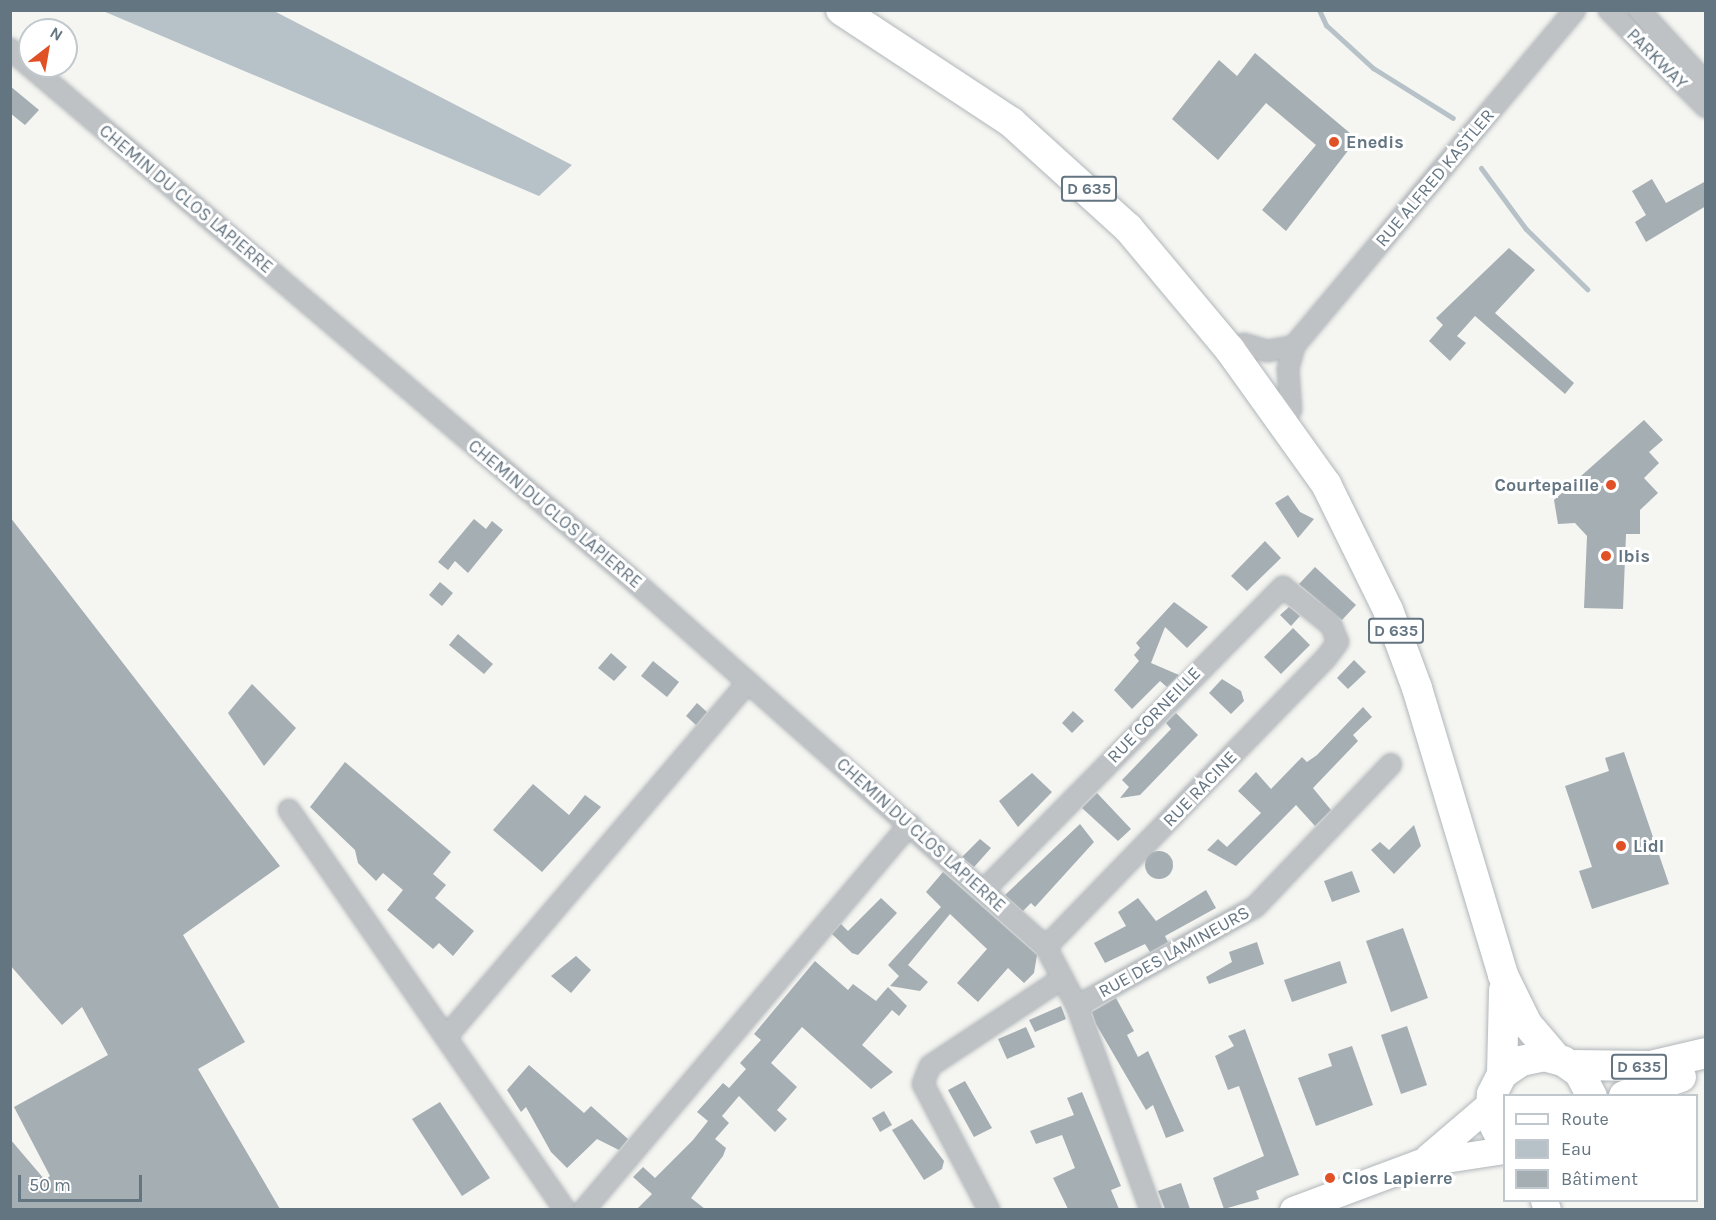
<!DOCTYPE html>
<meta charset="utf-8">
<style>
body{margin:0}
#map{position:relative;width:1716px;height:1220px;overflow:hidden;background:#f5f5f1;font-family:Karla,sans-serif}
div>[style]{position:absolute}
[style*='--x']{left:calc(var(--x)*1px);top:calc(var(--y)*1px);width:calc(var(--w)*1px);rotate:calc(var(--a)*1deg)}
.water>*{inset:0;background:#b6c2c7}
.stream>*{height:5px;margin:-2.5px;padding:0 2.5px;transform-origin:2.5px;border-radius:2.5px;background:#b6c2c7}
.building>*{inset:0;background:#a5aeb3}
.round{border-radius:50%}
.roads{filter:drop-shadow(0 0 2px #b0b6ba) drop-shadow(0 0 2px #b0b6ba)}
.street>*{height:20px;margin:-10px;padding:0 10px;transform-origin:10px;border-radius:10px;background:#bec2c5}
.secondary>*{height:27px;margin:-13.5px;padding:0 13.5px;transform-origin:13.5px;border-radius:13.5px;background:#fff}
.primary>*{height:30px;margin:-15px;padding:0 15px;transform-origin:15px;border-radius:15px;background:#fff}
.dots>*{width:16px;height:16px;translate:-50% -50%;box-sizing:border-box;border:3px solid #fff;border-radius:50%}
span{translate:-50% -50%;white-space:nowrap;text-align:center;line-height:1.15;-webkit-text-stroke:6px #fff;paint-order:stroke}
.shield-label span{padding:2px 4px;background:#fff;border:2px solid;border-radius:4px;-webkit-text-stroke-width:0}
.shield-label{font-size:16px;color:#647582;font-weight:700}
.street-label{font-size:18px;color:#647582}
.poi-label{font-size:18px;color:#647582;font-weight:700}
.left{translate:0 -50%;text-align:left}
.right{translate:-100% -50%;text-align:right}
.frame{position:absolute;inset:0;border:12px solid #647582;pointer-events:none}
.legend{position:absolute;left:1503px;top:1094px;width:195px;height:108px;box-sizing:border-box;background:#fff;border:2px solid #c1c8cd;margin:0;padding:8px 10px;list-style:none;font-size:18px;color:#647582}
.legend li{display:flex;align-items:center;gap:12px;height:30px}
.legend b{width:30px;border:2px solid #c1c8cd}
.north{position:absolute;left:18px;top:18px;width:60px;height:60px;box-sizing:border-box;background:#fff;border:2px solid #c1c8cd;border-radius:50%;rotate:31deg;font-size:16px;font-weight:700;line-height:24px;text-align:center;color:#647582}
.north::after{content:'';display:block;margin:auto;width:21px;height:27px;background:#e15126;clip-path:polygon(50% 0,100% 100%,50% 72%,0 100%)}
.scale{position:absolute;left:18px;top:1175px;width:124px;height:27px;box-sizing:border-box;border:3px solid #647582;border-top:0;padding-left:8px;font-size:18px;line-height:21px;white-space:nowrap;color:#647582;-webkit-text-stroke:4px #fff;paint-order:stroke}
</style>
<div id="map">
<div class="water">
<i style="clip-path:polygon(103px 11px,274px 11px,572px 165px,539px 196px)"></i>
</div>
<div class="stream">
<i style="--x:1319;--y:10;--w:17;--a:65"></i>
<i style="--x:1326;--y:25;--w:64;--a:42.5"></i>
<i style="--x:1373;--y:68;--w:94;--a:32"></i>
<i style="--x:1481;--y:168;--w:76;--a:53.6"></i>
<i style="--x:1526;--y:229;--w:86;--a:44.5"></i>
</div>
<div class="building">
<i style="clip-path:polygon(1255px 53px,1357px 139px,1286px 231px,1262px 210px,1316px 145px,1266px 103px,1218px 160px,1172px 119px,1219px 60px,1237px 76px)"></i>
<i style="clip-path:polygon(10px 86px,39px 110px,25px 125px,10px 113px)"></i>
<i style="clip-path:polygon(1652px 179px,1666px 203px,1706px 181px,1706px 206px,1646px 242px,1635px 222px,1646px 215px,1632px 191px)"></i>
<i style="clip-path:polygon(1509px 248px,1535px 270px,1495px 313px,1574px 383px,1565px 394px,1475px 316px,1457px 336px,1466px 343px,1450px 361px,1429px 341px,1443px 325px,1436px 318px)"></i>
<i style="clip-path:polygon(1644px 420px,1663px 440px,1649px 452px,1659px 463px,1644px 478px,1658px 493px,1640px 510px,1640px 534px,1626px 534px,1623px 609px,1584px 608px,1587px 536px,1575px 523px,1558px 524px,1554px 500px)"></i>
<i style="clip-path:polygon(1288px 495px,1300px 512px,1314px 519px,1298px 538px,1275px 503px)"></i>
<i style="clip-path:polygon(10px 517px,280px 866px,183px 935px,245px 1042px,198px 1069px,280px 1209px,10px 1209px,10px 1139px,45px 1180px,50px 1176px,14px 1107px,108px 1055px,82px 1007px,62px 1025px,10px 965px)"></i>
<i style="clip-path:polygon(474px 519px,486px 529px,492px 521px,503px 530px,468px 573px,455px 561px,448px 570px,438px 562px)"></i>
<i style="clip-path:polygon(1265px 541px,1281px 558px,1247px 591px,1231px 576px)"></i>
<i style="clip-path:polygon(1315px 567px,1356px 605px,1342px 620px,1299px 584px)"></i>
<i style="clip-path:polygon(440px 582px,453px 593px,442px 606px,429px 595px)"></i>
<i style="clip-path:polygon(1174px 602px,1208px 627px,1187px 648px,1165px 627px,1151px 663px,1179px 675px,1167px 687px,1160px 681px,1132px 709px,1114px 690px,1139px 661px,1134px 655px,1140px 648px,1136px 643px)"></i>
<i style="clip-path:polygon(1289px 607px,1300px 616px,1291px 626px,1280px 615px)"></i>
<i style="clip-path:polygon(1293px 628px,1310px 645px,1281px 674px,1264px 657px)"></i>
<i style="clip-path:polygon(458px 634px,493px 664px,484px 674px,449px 645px)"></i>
<i style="clip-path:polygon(611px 653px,627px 667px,614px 681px,598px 668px)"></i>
<i style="clip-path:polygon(1354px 660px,1366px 672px,1348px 689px,1337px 678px)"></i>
<i style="clip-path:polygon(653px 661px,679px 682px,667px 697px,641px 676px)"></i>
<i style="clip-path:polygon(1222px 679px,1241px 691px,1244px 701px,1231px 714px,1209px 693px)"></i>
<i style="clip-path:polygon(252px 684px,296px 728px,264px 766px,228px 713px)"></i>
<i style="clip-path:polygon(697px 703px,707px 712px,696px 725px,686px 716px)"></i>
<i style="clip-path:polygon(1363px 707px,1372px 717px,1353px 735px,1358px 741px,1313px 788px,1331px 810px,1315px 826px,1296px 805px,1236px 866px,1207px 850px,1218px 839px,1227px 847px,1261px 813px,1238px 791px,1256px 772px,1271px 789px,1302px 757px,1307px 762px,1317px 755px)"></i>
<i style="clip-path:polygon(1073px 711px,1084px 721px,1072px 733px,1062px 723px)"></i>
<i style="clip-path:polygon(1176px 713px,1198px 735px,1140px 795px,1120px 798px,1129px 787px,1122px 780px,1171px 729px,1166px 723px)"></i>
<i style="clip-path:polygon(1624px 752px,1669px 884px,1592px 909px,1579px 871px,1592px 867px,1565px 786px,1609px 771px,1605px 758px)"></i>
<i style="clip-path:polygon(345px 762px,451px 852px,433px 874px,446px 885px,435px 898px,474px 931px,453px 956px,439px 943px,433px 949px,387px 910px,403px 890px,383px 873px,376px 881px,358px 863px,355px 850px,310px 807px)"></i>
<i style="clip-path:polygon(1032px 773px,1052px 792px,1018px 827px,999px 801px)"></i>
<i style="clip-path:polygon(533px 784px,569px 815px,585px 795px,601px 807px,542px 872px,493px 830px)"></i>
<i style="clip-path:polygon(1097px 793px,1131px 829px,1118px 841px,1082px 808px)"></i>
<i style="clip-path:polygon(1080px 824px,1094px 842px,1035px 907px,1031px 903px,1023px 911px,1005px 895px)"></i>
<i style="clip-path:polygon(1414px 825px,1421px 846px,1394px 874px,1371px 850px,1380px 842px,1389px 850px)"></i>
<i style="clip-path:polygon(980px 839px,991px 848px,974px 867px,962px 857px)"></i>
<i class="round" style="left:1145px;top:851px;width:28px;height:28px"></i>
<i style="clip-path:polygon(1352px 871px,1360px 892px,1332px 902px,1324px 881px)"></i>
<i style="clip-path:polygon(943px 872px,1037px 955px,1034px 973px,1024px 983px,1008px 968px,978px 1002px,957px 983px,987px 949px,950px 914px,908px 965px,928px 982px,920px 991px,890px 986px,899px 976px,888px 965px,941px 907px,926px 892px)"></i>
<i style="clip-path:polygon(1206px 890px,1216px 908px,1165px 936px,1168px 942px,1150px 952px,1145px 944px,1105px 963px,1094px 943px,1126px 926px,1118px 912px,1138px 898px,1156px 921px)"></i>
<i style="clip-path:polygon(881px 898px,897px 913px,858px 955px,852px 953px,832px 934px,841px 924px,848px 931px)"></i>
<i style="clip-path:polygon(1403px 928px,1428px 998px,1391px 1012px,1366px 941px)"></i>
<i style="clip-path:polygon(1257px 942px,1264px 964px,1209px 984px,1206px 977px,1232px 962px,1229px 952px)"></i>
<i style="clip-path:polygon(576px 956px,591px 970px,571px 993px,551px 976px)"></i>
<i style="clip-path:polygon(815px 961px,848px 990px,853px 984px,876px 1001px,888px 987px,907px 1006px,899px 1016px,892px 1010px,862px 1045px,893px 1072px,871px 1089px,802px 1027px,771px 1063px,797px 1087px,777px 1110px,787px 1119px,775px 1132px,739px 1096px,722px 1116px,729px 1123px,715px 1139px,726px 1148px,723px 1156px,691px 1198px,705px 1209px,637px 1209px,652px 1194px,633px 1177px,643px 1167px,655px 1178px,693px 1140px,708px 1121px,697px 1112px,723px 1083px,729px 1088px,746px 1069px,740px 1063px,761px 1040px,754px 1034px)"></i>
<i style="clip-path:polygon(1340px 961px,1347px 983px,1292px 1002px,1284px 980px)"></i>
<i style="clip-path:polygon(1116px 998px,1134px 1031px,1127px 1035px,1138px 1057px,1148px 1051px,1184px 1131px,1166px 1138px,1153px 1105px,1146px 1110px,1096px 1024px,1092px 1012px)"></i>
<i style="clip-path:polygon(1061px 1006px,1066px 1019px,1035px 1032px,1029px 1020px)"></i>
<i style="clip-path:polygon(1407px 1026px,1427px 1085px,1401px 1094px,1381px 1035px)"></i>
<i style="clip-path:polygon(1026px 1027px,1035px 1047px,1007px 1059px,998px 1039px)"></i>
<i style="clip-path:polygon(1245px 1029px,1299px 1175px,1256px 1191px,1259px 1199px,1224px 1209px,1213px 1178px,1264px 1156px,1239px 1086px,1228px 1090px,1215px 1056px,1234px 1046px,1228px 1036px)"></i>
<i style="clip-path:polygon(1352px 1046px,1373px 1105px,1316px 1126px,1298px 1078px,1332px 1066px,1328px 1054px)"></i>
<i style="clip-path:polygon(529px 1065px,584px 1113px,591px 1106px,628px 1139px,619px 1150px,597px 1139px,567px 1168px,551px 1152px,526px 1107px,521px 1112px,507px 1090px)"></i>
<i style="clip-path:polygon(965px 1081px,992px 1128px,974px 1137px,948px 1090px)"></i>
<i style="clip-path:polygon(1082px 1092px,1121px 1186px,1111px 1190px,1119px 1209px,1068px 1209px,1053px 1178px,1075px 1168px,1062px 1135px,1036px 1144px,1030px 1131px,1074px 1115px,1067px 1098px)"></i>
<i style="clip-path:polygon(440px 1102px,490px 1178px,462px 1196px,412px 1119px)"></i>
<i style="clip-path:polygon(884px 1111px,892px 1125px,880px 1132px,872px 1118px)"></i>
<i style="clip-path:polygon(912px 1119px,944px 1161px,942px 1169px,924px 1180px,892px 1130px)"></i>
<i style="clip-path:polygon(1181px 1183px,1190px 1209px,1165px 1209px,1158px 1191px)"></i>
</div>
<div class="roads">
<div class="street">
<i style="--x:1609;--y:10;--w:137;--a:45"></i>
<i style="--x:1639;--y:10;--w:99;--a:47.5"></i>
<i style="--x:10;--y:49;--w:811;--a:40.45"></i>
<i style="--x:627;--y:575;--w:560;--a:41.6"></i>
<i style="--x:1046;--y:947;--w:67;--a:62.3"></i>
<i style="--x:1077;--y:1006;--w:217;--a:70.1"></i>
<i style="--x:1244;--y:344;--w:24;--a:17"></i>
<i style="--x:1267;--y:351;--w:27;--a:-10"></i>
<i style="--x:1291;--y:410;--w:41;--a:-94.2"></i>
<i style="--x:1288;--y:369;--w:24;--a:-75"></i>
<i style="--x:1294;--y:346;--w:438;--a:-50.1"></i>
<i style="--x:289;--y:810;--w:486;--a:55.4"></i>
<i style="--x:984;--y:890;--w:426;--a:-45.4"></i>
<i style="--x:1283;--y:587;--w:61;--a:38.4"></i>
<i style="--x:1331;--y:625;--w:18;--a:68"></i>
<i style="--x:1338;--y:642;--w:21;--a:127"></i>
<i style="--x:1325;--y:659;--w:401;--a:134.1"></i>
<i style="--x:1077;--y:1006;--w:204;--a:-29.1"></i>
<i style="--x:1255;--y:907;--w:197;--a:-46.4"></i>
<i style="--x:446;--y:1037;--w:466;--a:-49.6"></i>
<i style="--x:584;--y:1210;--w:505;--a:-49.82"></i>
<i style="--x:989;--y:1210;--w:142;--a:-117.6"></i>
<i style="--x:923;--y:1084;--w:19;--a:-69"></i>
<i style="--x:930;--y:1066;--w:159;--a:-33.5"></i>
</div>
<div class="secondary">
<i style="--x:1428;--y:1157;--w:82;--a:-40.5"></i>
<i style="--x:1544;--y:1200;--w:10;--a:73"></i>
<i style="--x:1293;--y:1210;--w:134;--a:-20.5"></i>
<i style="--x:1419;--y:1163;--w:86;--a:-8.7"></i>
</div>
<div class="primary">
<i style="--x:841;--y:10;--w:204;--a:33.4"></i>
<i style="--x:1011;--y:122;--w:158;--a:42.2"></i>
<i style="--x:1128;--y:228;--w:159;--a:50.1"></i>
<i style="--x:1230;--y:350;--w:165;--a:54.4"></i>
<i style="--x:1326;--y:484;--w:140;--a:63.8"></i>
<i style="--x:1388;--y:610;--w:83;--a:69.6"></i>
<i style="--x:1417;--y:688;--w:300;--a:73.3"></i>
<i style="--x:1503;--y:975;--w:55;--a:63.9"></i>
<i style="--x:1527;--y:1024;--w:45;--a:49.5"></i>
<i style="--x:1571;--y:1065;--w:79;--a:0.7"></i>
<i style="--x:1650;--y:1066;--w:57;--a:-13.1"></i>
<i style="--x:1502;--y:1074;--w:84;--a:-88.6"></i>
<i style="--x:1624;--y:1096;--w:60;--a:-18.4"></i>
<i style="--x:1504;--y:1144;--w:30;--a:-117"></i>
<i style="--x:1490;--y:1117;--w:23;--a:-85"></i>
<i style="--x:1492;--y:1094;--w:22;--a:-63"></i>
<i style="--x:1502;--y:1074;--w:23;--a:-34"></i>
<i style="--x:1521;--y:1061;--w:24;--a:-12"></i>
<i style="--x:1544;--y:1056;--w:20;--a:15"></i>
<i style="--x:1563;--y:1061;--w:19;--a:35"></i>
<i style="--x:1579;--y:1072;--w:27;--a:62"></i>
</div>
</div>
<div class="dots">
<i style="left:1334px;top:142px;background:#e15126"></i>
<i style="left:1611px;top:485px;background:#e15126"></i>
<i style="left:1606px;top:556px;background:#e15126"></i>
<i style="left:1621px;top:846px;background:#e15126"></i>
<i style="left:1330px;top:1178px;background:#e15126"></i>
</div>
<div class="shield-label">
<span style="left:1089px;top:189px">D 635</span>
<span style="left:1396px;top:631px">D 635</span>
<span style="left:1639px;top:1067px">D 635</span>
</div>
<div class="street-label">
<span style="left:1657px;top:59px;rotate:45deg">PARKWAY</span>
<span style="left:1435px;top:178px;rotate:-50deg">RUE ALFRED KASTLER</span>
<span style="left:186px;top:199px;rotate:40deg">CHEMIN DU CLOS LAPIERRE</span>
<span style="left:555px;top:514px;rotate:40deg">CHEMIN DU CLOS LAPIERRE</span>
<span style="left:1154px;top:715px;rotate:-46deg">RUE CORNEILLE</span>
<span style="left:1200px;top:789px;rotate:-46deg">RUE RACINE</span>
<span style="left:921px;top:835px;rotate:42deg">CHEMIN DU CLOS LAPIERRE</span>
<span style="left:1174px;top:952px;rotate:-29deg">RUE DES LAMINEURS</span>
</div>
<div class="poi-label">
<span class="left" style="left:1346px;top:142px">Enedis</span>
<span class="right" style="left:1599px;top:485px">Courtepaille</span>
<span class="left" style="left:1618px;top:556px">Ibis</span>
<span class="left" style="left:1633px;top:846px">Lidl</span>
<span class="left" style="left:1342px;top:1178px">Clos Lapierre</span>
</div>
<div class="frame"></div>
<ul class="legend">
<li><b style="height:8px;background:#fff"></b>Route</li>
<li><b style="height:16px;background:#b6c2c7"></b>Eau</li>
<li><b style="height:16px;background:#a5aeb3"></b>Bâtiment</li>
</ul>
<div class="north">N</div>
<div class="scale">50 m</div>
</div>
